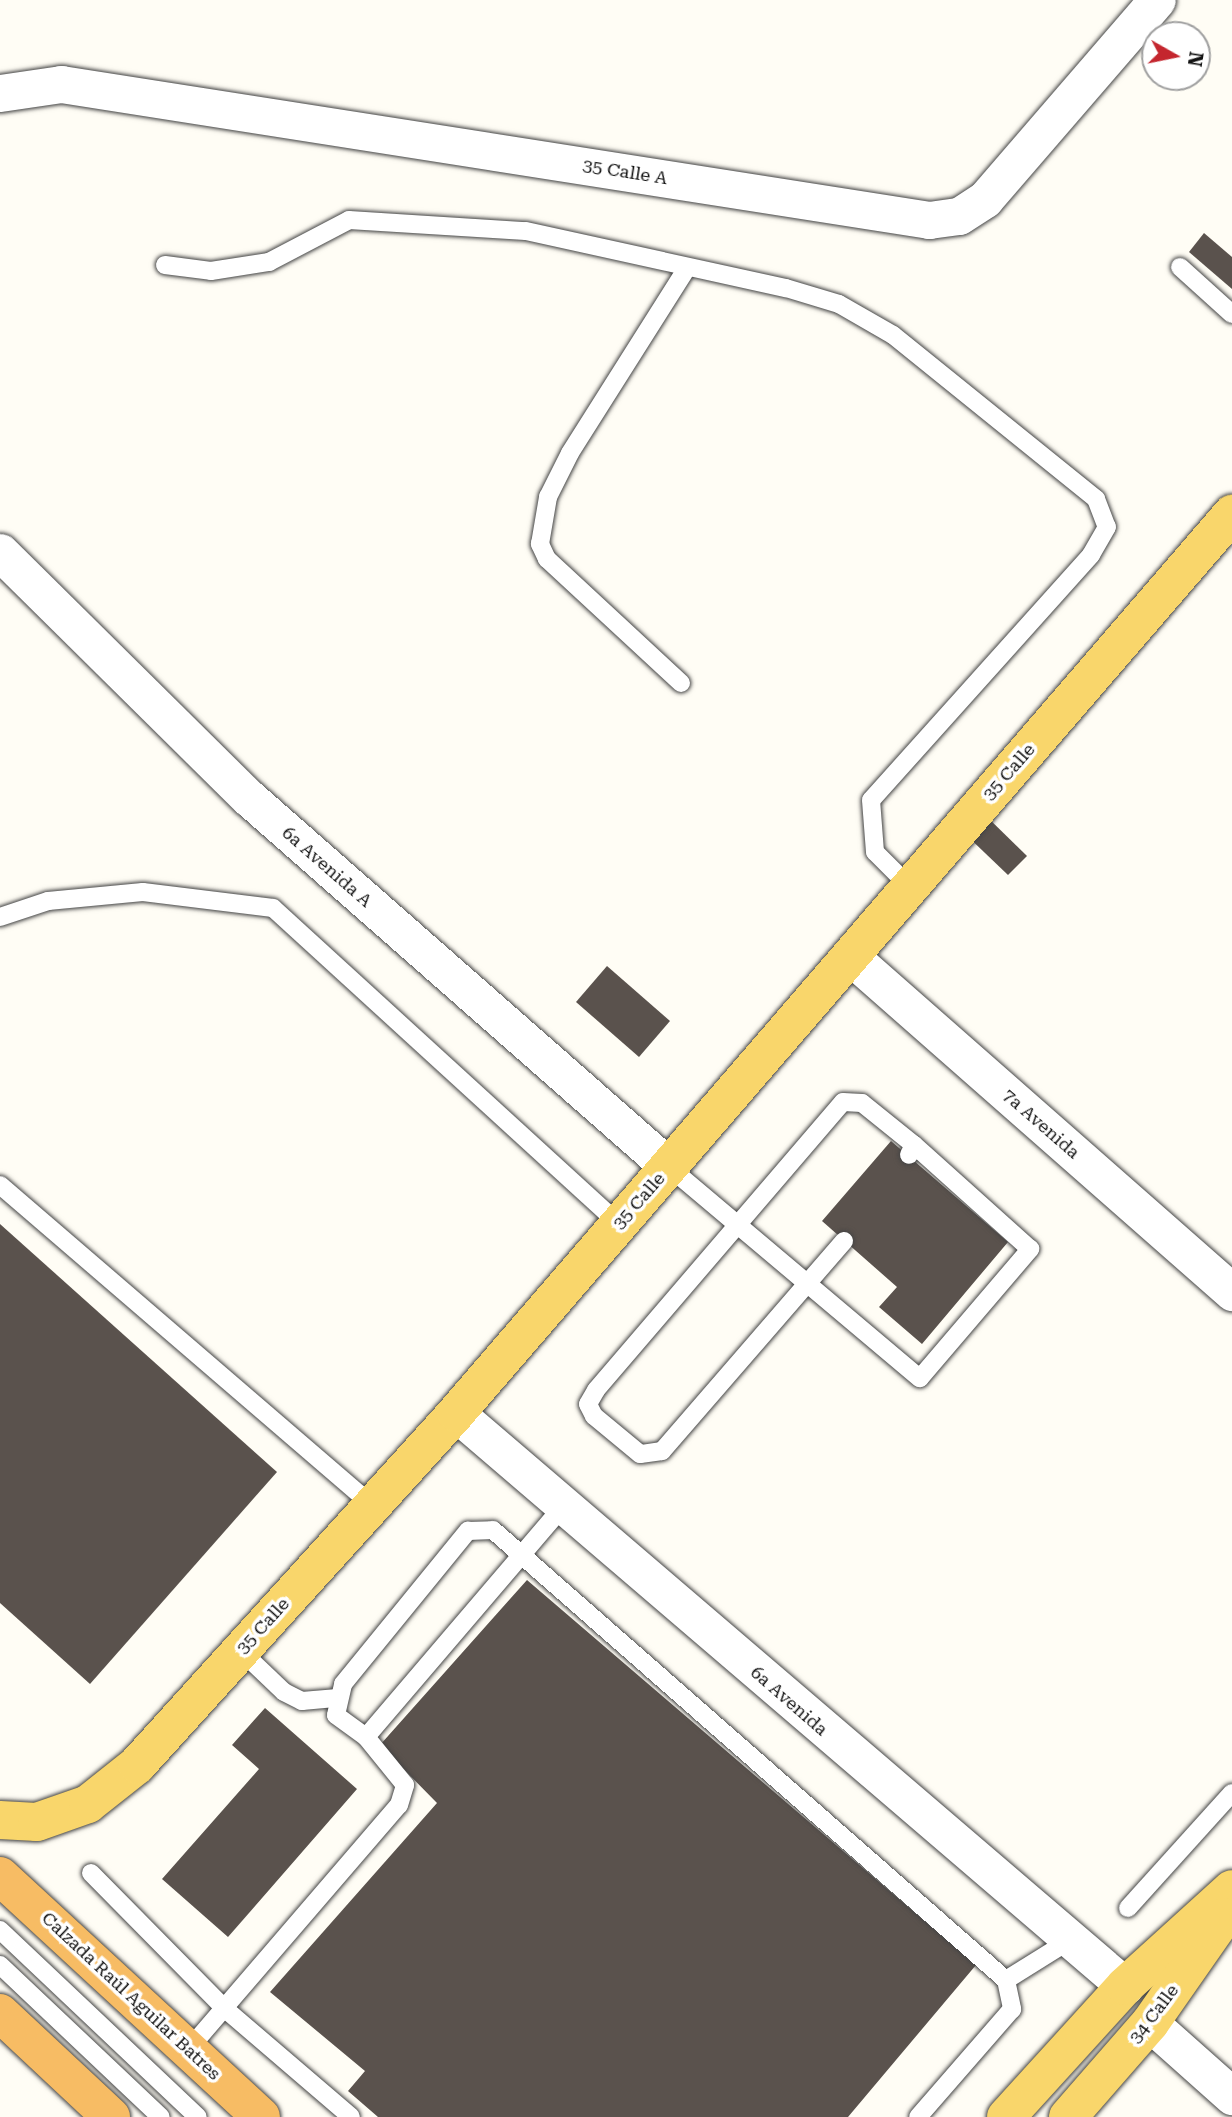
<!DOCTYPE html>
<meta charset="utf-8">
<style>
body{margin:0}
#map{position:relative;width:1232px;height:2117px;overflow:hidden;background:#fffdf5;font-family:"Roboto Serif",serif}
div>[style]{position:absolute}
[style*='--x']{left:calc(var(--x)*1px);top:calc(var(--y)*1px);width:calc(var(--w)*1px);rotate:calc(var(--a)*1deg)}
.building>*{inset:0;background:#5a524d}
.roads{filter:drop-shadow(0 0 2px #444) drop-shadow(0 0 2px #444)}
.service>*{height:18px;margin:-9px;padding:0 9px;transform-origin:9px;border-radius:9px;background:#fff}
.minor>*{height:37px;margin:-18.5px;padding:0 18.5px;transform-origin:18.5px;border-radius:18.5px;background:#fff}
.primary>*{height:38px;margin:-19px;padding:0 19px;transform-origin:19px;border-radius:19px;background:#f9d66b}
.trunk>*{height:38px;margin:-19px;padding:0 19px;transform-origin:19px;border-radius:19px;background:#f7bc64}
span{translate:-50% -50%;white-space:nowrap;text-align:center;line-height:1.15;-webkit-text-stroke:7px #fff;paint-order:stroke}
.street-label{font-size:18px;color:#111}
.north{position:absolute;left:1141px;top:21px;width:70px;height:70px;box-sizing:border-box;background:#fff;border:2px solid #a0a0a0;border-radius:50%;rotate:99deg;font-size:19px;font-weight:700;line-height:28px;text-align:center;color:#111}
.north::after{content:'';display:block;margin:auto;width:24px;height:32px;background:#c4262e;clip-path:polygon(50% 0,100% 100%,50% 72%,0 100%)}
</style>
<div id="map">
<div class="building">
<i style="clip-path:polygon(1204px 233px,1232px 257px,1232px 289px,1189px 252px)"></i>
<i style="clip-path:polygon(981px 811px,1027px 856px,1008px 875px,962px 831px)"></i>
<i style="clip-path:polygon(607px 966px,670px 1021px,639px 1057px,576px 1002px)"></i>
<i style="clip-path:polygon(891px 1141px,1008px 1242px,922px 1344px,879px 1307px,897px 1287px,822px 1221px)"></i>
<i style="clip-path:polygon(0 1224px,277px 1472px,90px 1684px,0 1603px)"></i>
<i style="clip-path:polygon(527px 1580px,976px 1965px,848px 2117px,378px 2117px,348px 2091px,365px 2071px,270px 1992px,437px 1803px,380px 1745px)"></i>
<i style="clip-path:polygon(265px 1708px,357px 1789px,228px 1937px,162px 1879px,259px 1769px,232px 1745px)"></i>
</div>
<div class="roads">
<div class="service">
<i style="--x:165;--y:265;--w:46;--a:7.4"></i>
<i style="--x:211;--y:271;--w:59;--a:-8.8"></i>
<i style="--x:269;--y:262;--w:90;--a:-27.7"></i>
<i style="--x:349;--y:220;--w:177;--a:3.6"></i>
<i style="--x:526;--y:231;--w:266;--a:12.4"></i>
<i style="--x:786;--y:288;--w:55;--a:16.8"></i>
<i style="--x:839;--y:304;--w:62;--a:29.9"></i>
<i style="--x:893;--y:335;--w:261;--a:38.9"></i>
<i style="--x:1096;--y:499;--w:30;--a:69"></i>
<i style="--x:1107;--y:527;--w:32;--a:120"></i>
<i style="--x:1091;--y:555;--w:329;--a:131.9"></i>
<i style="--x:871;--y:800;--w:52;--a:85.6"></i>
<i style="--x:875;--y:852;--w:49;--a:45"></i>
<i style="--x:1180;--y:267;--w:70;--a:42.1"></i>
<i style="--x:681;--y:683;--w:183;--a:-137.2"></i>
<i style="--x:547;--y:559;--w:17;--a:-115"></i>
<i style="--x:540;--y:544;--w:48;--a:-80.3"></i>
<i style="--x:548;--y:497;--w:49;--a:-63.4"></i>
<i style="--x:570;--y:453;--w:219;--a:-57.7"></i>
<i style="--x:0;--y:917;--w:51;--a:-18.4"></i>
<i style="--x:48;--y:901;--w:95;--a:-5.4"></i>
<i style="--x:143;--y:892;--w:131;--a:7"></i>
<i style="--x:273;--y:908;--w:469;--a:42.4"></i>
<i style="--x:669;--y:1167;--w:328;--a:40.1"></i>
<i style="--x:920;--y:1378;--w:170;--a:-49.5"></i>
<i style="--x:1030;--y:1249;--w:156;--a:-138.1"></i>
<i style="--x:0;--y:1185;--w:492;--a:40.7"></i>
<i style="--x:844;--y:1241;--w:278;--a:130.9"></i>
<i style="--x:662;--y:1451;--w:22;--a:172"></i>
<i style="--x:640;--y:1454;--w:60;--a:-140.4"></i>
<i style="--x:594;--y:1416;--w:13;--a:-117"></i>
<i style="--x:588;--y:1404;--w:16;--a:-60"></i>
<i style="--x:596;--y:1390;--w:379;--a:-49.4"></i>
<i style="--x:843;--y:1102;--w:19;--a:3"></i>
<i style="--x:862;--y:1103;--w:67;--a:38.9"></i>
<i style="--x:914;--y:1145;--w:11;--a:117"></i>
<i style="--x:241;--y:1651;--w:59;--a:43.6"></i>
<i style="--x:284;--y:1692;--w:20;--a:27"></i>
<i style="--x:302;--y:1701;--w:33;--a:-5"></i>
<i style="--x:366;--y:1737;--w:37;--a:-144"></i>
<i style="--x:336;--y:1715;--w:32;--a:-77"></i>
<i style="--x:343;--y:1684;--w:198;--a:-50.8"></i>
<i style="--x:468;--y:1531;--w:25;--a:-2"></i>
<i style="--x:493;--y:1530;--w:682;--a:41.26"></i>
<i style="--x:1006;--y:1980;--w:30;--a:78"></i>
<i style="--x:1012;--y:2009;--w:143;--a:131"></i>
<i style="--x:91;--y:1873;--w:190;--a:45.4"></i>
<i style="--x:224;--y:2008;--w:167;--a:40.6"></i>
<i style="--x:1128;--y:1908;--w:155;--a:-47.9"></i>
<i style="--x:0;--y:1930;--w:272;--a:43.4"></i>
<i style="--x:0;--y:1965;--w:221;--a:43.4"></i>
<i style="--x:1006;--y:1980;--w:72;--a:-31.9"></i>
<i style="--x:188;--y:2050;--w:323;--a:-49.3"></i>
<i style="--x:399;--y:1805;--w:21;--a:-73"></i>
<i style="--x:405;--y:1785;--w:62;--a:-129.1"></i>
<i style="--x:366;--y:1737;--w:304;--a:-49.5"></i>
</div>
<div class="minor">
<i style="--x:0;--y:93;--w:62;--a:-8.4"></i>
<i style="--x:61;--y:84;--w:879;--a:8.9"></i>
<i style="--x:929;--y:220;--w:30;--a:-8"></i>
<i style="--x:959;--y:216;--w:31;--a:-33"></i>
<i style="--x:985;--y:199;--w:263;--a:-49.2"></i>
<i style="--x:0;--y:552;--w:350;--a:44.7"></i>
<i style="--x:249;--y:798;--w:559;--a:41.3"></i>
<i style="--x:850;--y:956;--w:509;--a:41.33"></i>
<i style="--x:456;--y:1413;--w:881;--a:40.58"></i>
<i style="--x:1150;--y:2023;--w:110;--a:41.7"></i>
</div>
<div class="primary">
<i style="--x:0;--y:1820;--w:37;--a:3"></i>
<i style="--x:37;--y:1822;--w:54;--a:-19.4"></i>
<i style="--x:88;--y:1804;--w:63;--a:-38.5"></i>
<i style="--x:137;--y:1765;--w:475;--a:-47.8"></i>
<i style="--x:456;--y:1413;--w:1188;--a:-49.2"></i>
<i style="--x:1006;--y:2117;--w:177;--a:-47.7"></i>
<i style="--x:1125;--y:1986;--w:144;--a:-42.2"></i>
<i style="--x:1068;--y:2117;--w:125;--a:-48.9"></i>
<i style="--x:1150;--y:2023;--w:129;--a:-55.1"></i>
</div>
<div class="trunk">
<i style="--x:0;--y:1876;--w:355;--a:42.7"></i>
<i style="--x:0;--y:2013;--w:152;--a:43.1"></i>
</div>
</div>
<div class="street-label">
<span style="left:625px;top:172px;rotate:9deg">35 Calle A</span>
<span style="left:1009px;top:772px;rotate:-49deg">35 Calle</span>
<span style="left:327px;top:867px;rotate:41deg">6a Avenida A</span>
<span style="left:1041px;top:1124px;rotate:41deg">7a Avenida</span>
<span style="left:639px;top:1201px;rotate:-49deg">35 Calle</span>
<span style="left:263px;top:1626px;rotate:-48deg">35 Calle</span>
<span style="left:789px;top:1701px;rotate:41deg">6a Avenida</span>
<span style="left:131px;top:1996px;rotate:43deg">Calzada Raúl Aguilar Batres</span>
<span style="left:1154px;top:2014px;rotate:-53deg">34 Calle</span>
</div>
<div class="north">N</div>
</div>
